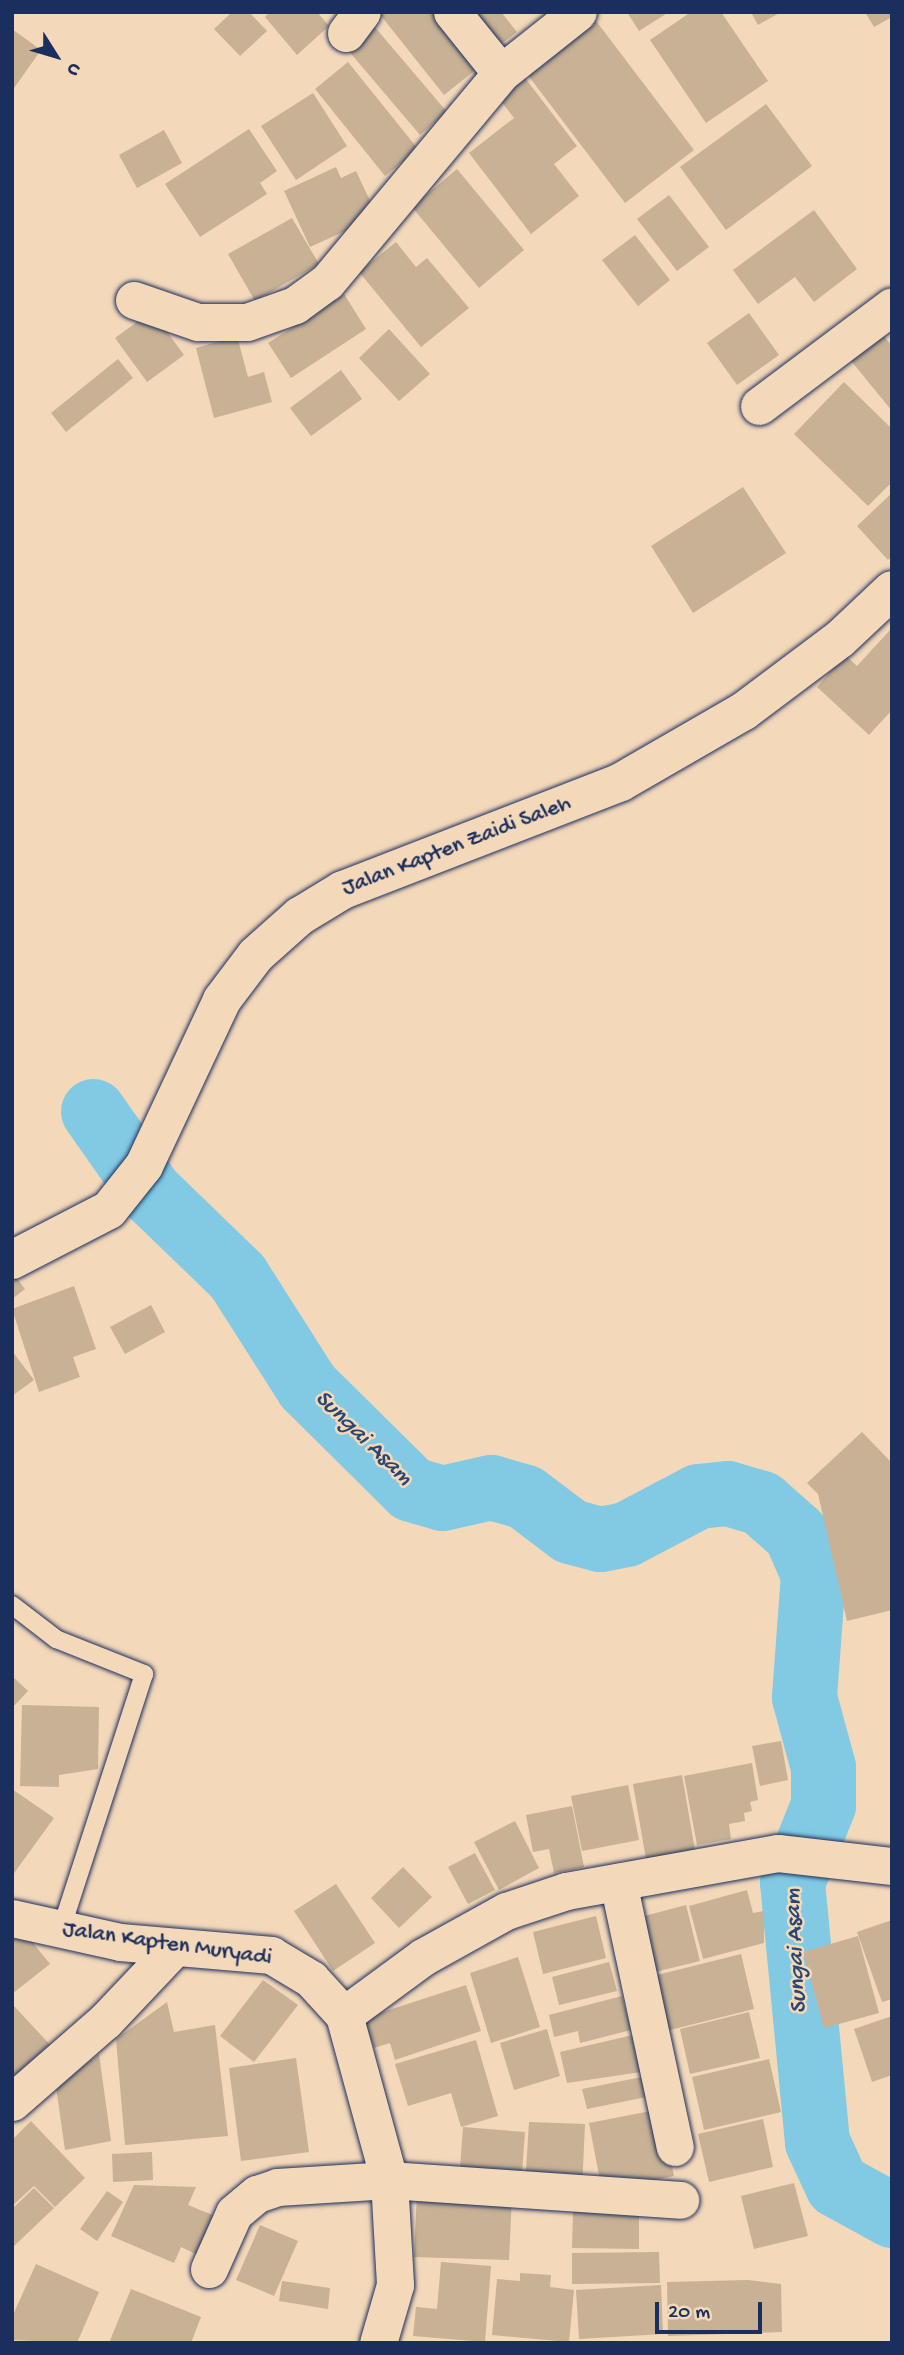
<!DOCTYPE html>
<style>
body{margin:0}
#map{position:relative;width:904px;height:2355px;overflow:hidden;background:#f4d8ba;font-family:"Gochi Hand",sans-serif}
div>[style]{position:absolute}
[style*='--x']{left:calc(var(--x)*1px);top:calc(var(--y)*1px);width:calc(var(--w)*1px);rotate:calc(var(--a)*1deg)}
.river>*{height:65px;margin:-32.5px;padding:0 32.5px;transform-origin:32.5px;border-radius:32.5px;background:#82cae3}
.building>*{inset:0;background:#c8b194}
.roads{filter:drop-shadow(0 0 2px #1b2f5e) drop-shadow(0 0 2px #1b2f5e)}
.lane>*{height:18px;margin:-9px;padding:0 9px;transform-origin:9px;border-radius:9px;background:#f4d8ba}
.street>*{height:37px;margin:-18.5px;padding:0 18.5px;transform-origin:18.5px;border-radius:18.5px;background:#f4d8ba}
.secondary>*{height:38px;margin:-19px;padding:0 19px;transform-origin:19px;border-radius:19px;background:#f4d8ba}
span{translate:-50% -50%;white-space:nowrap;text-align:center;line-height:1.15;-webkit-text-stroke:5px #f4d8ba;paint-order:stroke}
.street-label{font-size:23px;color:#1b2f5e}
.water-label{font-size:24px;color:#2a4672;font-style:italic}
.frame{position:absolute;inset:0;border:14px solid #1b2f5e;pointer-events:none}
.north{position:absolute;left:21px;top:21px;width:70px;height:70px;-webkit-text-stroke:5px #f4d8ba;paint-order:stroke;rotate:127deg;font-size:19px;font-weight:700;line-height:28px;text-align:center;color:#1b2f5e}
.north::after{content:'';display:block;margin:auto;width:24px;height:32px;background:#1b2f5e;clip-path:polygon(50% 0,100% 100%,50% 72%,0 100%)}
.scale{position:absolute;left:655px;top:2302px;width:107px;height:32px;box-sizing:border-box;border:4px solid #1b2f5e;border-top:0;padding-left:9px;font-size:21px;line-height:24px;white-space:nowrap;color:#1b2f5e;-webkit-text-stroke:5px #f4d8ba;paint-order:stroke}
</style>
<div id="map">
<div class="river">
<i style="--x:93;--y:1111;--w:99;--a:54.9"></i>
<i style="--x:150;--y:1192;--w:121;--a:44"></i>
<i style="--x:237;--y:1276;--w:130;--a:57.5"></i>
<i style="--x:307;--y:1386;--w:146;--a:44.7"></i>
<i style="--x:411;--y:1489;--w:32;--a:16"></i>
<i style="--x:442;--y:1498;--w:50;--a:-12.7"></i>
<i style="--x:491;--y:1487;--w:35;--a:16"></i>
<i style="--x:525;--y:1497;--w:56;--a:37.1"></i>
<i style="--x:570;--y:1531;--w:31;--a:15"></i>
<i style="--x:600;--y:1539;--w:26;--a:-11"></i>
<i style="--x:626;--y:1534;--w:81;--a:-27.8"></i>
<i style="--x:698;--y:1496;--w:29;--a:-6"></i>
<i style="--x:727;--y:1493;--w:35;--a:16"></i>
<i style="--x:761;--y:1503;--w:45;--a:41.4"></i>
<i style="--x:795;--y:1533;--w:45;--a:66.3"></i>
<i style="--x:813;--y:1574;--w:123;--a:94.2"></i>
<i style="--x:804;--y:1697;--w:73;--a:74.8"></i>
<i style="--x:823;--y:1767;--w:38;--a:90"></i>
<i style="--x:823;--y:1805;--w:83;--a:111.9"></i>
<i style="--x:792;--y:1882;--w:261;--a:84.5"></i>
<i style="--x:817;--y:2142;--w:47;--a:65.1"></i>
<i style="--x:837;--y:2185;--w:63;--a:28.6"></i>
</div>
<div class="building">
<i style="clip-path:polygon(232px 12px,249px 12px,267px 31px,240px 56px,214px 29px)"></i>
<i style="clip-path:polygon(270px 12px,317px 12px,329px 26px,297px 55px,265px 17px)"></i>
<i style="clip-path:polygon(378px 12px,442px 12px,483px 64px,444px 95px)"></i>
<i style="clip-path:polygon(461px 12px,501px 12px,517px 32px,492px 51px)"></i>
<i style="clip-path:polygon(627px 12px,669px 12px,639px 31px)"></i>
<i style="clip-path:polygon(691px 12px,721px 12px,768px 81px,706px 123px,650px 40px)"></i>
<i style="clip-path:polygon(751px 12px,781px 12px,758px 25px)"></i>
<i style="clip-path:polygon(865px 12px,892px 12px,892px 17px,874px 27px)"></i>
<i style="clip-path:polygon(590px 13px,694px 150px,625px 203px,521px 66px)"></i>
<i style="clip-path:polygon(374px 26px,447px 112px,420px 135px,347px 49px)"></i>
<i style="clip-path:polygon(12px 29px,41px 50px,12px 91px)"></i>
<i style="clip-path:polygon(348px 62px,418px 149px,385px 176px,315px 89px)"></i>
<i style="clip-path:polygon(519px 70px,577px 146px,554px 164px,579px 196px,531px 234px,469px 153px,514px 118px,493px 91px)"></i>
<i style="clip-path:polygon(313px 93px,347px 146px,296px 180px,261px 126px)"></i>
<i style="clip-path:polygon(766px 104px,812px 166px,726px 230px,680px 167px)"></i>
<i style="clip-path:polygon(249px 129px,277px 171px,260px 183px,267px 194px,200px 237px,165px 184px)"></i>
<i style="clip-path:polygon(164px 130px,182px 163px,137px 188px,119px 155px)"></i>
<i style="clip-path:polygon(336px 167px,341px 178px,356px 171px,373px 207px,361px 213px,365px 222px,310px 247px,284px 191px)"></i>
<i style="clip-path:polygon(457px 169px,524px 250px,479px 288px,412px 207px)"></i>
<i style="clip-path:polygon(669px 195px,709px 247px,677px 271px,637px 219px)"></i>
<i style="clip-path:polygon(814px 210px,857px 269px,814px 302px,795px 277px,758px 304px,733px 270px)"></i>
<i style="clip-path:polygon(292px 218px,319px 264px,255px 301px,228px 254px)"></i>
<i style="clip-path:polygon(635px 235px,670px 280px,638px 306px,602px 260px)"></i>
<i style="clip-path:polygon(396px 242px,416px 267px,427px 258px,469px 308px,421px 347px,359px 272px)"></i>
<i style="clip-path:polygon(344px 294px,366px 329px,291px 378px,268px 343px)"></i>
<i style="clip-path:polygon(152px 311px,184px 355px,147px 382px,115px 338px)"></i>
<i style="clip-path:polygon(749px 313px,779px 355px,737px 385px,707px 343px)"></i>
<i style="clip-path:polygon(389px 329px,430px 374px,399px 401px,359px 358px)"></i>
<i style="clip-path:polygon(880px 331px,892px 346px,892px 411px,848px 357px)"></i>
<i style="clip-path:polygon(237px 336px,248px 377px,264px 372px,272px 402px,214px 418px,196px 348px)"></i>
<i style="clip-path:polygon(118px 359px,133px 378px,66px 432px,51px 413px)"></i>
<i style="clip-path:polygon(341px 370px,362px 399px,311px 436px,290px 408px)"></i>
<i style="clip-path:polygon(844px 382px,892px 429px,892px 482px,868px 506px,794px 434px)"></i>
<i style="clip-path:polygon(743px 487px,786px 553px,693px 613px,651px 546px)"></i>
<i style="clip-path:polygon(892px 493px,892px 556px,888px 560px,857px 526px)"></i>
<i style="clip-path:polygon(890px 630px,892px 710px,869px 735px,817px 687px,845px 655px,857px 666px)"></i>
<i style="clip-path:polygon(15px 1276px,25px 1289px,12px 1299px,12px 1278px)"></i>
<i style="clip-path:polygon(74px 1286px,96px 1349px,73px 1357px,80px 1377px,39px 1392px,12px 1309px)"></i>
<i style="clip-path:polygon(151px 1305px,165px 1332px,125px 1354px,110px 1327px)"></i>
<i style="clip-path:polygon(12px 1351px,34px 1380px,12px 1396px)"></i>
<i style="clip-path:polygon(862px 1432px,892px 1463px,892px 1610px,847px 1621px,818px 1494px,807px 1483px)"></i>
<i style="clip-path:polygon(12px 1676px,28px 1691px,12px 1708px)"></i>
<i style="clip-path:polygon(22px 1705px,99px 1707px,98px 1769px,59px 1775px,59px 1787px,20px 1786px)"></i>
<i style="clip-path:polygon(781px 1741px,788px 1780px,760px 1786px,752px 1746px)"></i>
<i style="clip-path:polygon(752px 1763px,758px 1800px,750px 1802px,752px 1811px,744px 1813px,745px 1821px,729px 1824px,731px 1839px,697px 1845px,684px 1776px)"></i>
<i style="clip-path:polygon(682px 1775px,696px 1856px,647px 1865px,633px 1784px)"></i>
<i style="clip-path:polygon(628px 1785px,639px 1840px,582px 1851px,571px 1796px)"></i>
<i style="clip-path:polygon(12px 1789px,54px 1818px,12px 1876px)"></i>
<i style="clip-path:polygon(572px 1806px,584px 1867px,554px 1873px,549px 1849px,533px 1852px,526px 1815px)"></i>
<i style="clip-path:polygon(515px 1821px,539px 1868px,499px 1890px,474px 1842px)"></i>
<i style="clip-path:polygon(475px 1853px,495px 1890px,468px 1904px,448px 1867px)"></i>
<i style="clip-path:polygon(403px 1867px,432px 1897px,399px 1928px,371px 1898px)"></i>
<i style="clip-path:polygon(336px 1884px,375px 1943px,333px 1971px,294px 1911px)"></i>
<i style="clip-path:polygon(747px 1890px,753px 1913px,764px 1911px,764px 1943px,703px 1959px,689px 1906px)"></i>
<i style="clip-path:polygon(686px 1905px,700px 1961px,651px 1973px,637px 1918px)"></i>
<i style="clip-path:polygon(596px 1916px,606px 1958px,543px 1974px,533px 1932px)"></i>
<i style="clip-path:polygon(892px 1920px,892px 1999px,882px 2002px,857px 1932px)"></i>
<i style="clip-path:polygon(24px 1932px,50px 1964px,12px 1994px,12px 1941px)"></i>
<i style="clip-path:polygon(858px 1936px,879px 2013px,824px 2028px,803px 1952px)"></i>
<i style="clip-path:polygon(741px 1954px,754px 2009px,666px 2031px,653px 1976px)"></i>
<i style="clip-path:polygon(518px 1957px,540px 2027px,491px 2043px,470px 1973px)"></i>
<i style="clip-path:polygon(609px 1962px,617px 1991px,559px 2005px,552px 1977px)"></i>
<i style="clip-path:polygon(263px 1980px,298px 2005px,254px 2062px,220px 2036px)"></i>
<i style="clip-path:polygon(466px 1985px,481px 2031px,395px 2060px,390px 2043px,374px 2048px,364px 2018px)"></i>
<i style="clip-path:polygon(622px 1996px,631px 2030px,580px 2043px,578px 2031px,554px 2037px,549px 2015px)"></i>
<i style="clip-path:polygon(167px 2002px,174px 2032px,215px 2025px,228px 2136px,125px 2145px,116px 2039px)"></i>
<i style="clip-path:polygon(14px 2006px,55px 2050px,12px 2089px,12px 2008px)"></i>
<i style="clip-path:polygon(749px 2012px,760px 2058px,690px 2074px,680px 2029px)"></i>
<i style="clip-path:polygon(892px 2016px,892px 2075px,872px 2082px,854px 2029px)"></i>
<i style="clip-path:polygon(547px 2029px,560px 2076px,514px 2090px,500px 2043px)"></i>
<i style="clip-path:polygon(633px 2035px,641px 2072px,567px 2083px,560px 2052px)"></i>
<i style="clip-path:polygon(476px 2040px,498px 2116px,461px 2127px,451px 2093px,408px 2106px,395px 2064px)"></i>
<i style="clip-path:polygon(99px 2054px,111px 2141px,65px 2150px,56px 2087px)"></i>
<i style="clip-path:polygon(296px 2058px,309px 2152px,241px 2161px,229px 2068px)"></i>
<i style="clip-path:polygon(769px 2059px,781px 2112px,704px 2130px,692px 2077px)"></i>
<i style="clip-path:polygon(652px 2075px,656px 2095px,587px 2109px,582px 2089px)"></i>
<i style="clip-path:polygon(661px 2109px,674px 2176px,602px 2191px,589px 2123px)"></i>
<i style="clip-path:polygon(763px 2119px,773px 2167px,709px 2182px,698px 2134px)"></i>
<i style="clip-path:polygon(31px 2121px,85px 2178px,55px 2207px,34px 2186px,12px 2206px,12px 2140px)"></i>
<i style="clip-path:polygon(529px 2122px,585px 2124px,582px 2190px,525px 2188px)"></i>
<i style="clip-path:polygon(463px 2127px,525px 2132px,521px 2186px,459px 2181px)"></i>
<i style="clip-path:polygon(152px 2152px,153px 2180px,113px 2182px,112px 2154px)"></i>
<i style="clip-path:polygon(794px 2183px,808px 2236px,754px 2249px,741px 2196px)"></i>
<i style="clip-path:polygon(134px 2185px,196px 2187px,188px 2205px,215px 2216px,198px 2255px,181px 2247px,174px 2263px,111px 2236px)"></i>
<i style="clip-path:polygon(34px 2188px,54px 2208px,12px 2248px,12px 2209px)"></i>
<i style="clip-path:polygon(107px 2191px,123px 2202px,97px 2241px,80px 2229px)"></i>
<i style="clip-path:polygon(417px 2193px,512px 2196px,509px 2260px,414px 2257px)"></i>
<i style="clip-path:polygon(573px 2210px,639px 2211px,639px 2249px,572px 2248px)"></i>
<i style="clip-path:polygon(260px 2225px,298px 2241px,274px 2296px,236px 2280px)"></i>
<i style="clip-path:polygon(659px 2252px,660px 2283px,572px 2284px,572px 2253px)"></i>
<i style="clip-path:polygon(441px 2262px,491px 2266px,485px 2342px,413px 2336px,416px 2307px,437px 2309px)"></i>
<i style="clip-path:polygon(36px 2264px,99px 2292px,77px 2343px,12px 2340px,12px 2317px)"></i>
<i style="clip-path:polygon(520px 2273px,551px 2275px,550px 2287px,574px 2290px,569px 2342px,492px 2335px,497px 2279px,520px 2281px)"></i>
<i style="clip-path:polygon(748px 2280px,781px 2284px,782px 2332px,668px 2336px,667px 2282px)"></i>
<i style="clip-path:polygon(282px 2281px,330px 2288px,328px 2309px,279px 2301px)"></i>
<i style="clip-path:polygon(661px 2285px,663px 2334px,579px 2339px,576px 2290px)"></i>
<i style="clip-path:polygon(131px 2289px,201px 2317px,191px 2343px,109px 2343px)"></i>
</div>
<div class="roads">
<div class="lane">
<i style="--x:12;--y:1605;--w:56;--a:37.7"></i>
<i style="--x:56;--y:1639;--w:95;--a:21.7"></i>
<i style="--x:144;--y:1674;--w:271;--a:108"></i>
</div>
<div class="street">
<i style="--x:452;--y:12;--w:78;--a:51.2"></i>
<i style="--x:346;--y:33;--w:26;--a:-53"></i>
<i style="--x:134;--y:300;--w:68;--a:19"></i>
<i style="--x:198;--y:322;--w:49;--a:0"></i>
<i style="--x:247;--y:322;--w:51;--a:-19.5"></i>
<i style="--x:295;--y:305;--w:39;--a:-36"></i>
<i style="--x:327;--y:282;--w:272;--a:-50.2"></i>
<i style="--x:501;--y:73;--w:98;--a:-38.4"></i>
<i style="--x:759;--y:406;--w:166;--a:-36.9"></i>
<i style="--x:618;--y:1882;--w:271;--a:77.9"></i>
<i style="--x:12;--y:1918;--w:111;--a:12.5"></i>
<i style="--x:120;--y:1942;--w:152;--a:4.9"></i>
<i style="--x:271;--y:1955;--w:47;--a:31"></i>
<i style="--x:311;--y:1979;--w:49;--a:47.5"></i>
<i style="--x:344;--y:2015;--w:171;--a:74.7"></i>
<i style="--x:389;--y:2180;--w:105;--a:86.7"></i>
<i style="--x:395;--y:2285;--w:60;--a:106.3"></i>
<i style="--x:344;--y:2015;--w:98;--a:-36.3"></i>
<i style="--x:423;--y:1957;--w:95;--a:-29"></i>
<i style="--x:506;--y:1911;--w:63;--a:-18.4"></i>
<i style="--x:566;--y:1891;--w:215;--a:-10.2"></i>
<i style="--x:778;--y:1853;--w:115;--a:6.5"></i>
<i style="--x:12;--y:2102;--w:123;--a:-41.1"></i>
<i style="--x:105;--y:2021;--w:100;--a:-46.6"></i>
<i style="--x:209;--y:2269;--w:61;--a:-65.9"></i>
<i style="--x:234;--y:2213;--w:30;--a:-40"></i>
<i style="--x:257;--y:2194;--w:21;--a:-19"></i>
<i style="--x:277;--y:2187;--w:112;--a:-3.6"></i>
<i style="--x:389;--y:2180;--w:292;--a:3.9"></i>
</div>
<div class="secondary">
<i style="--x:12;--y:1260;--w:109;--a:-27.3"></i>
<i style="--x:109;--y:1210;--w:56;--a:-51.5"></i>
<i style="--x:144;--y:1166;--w:183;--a:-64.8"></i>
<i style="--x:222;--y:1000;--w:56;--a:-52.9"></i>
<i style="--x:256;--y:955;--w:59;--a:-41.6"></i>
<i style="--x:300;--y:916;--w:50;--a:-31.2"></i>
<i style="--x:343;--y:890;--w:298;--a:-21.2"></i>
<i style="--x:621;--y:782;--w:142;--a:-30"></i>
<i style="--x:744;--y:711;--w:120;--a:-36.9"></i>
<i style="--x:840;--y:639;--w:71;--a:-43.3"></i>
</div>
</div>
<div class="street-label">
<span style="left:457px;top:847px;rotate:-21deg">Jalan Kapten Zaidi Saleh</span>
<span style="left:167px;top:1945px;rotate:8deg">Jalan Kapten Muryadi</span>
</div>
<div class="water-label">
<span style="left:363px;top:1439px;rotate:44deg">Sungai Asam</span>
<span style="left:797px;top:1951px;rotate:-93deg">Sungai Asam</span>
</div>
<div class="frame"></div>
<div class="north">U</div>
<div class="scale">20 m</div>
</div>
